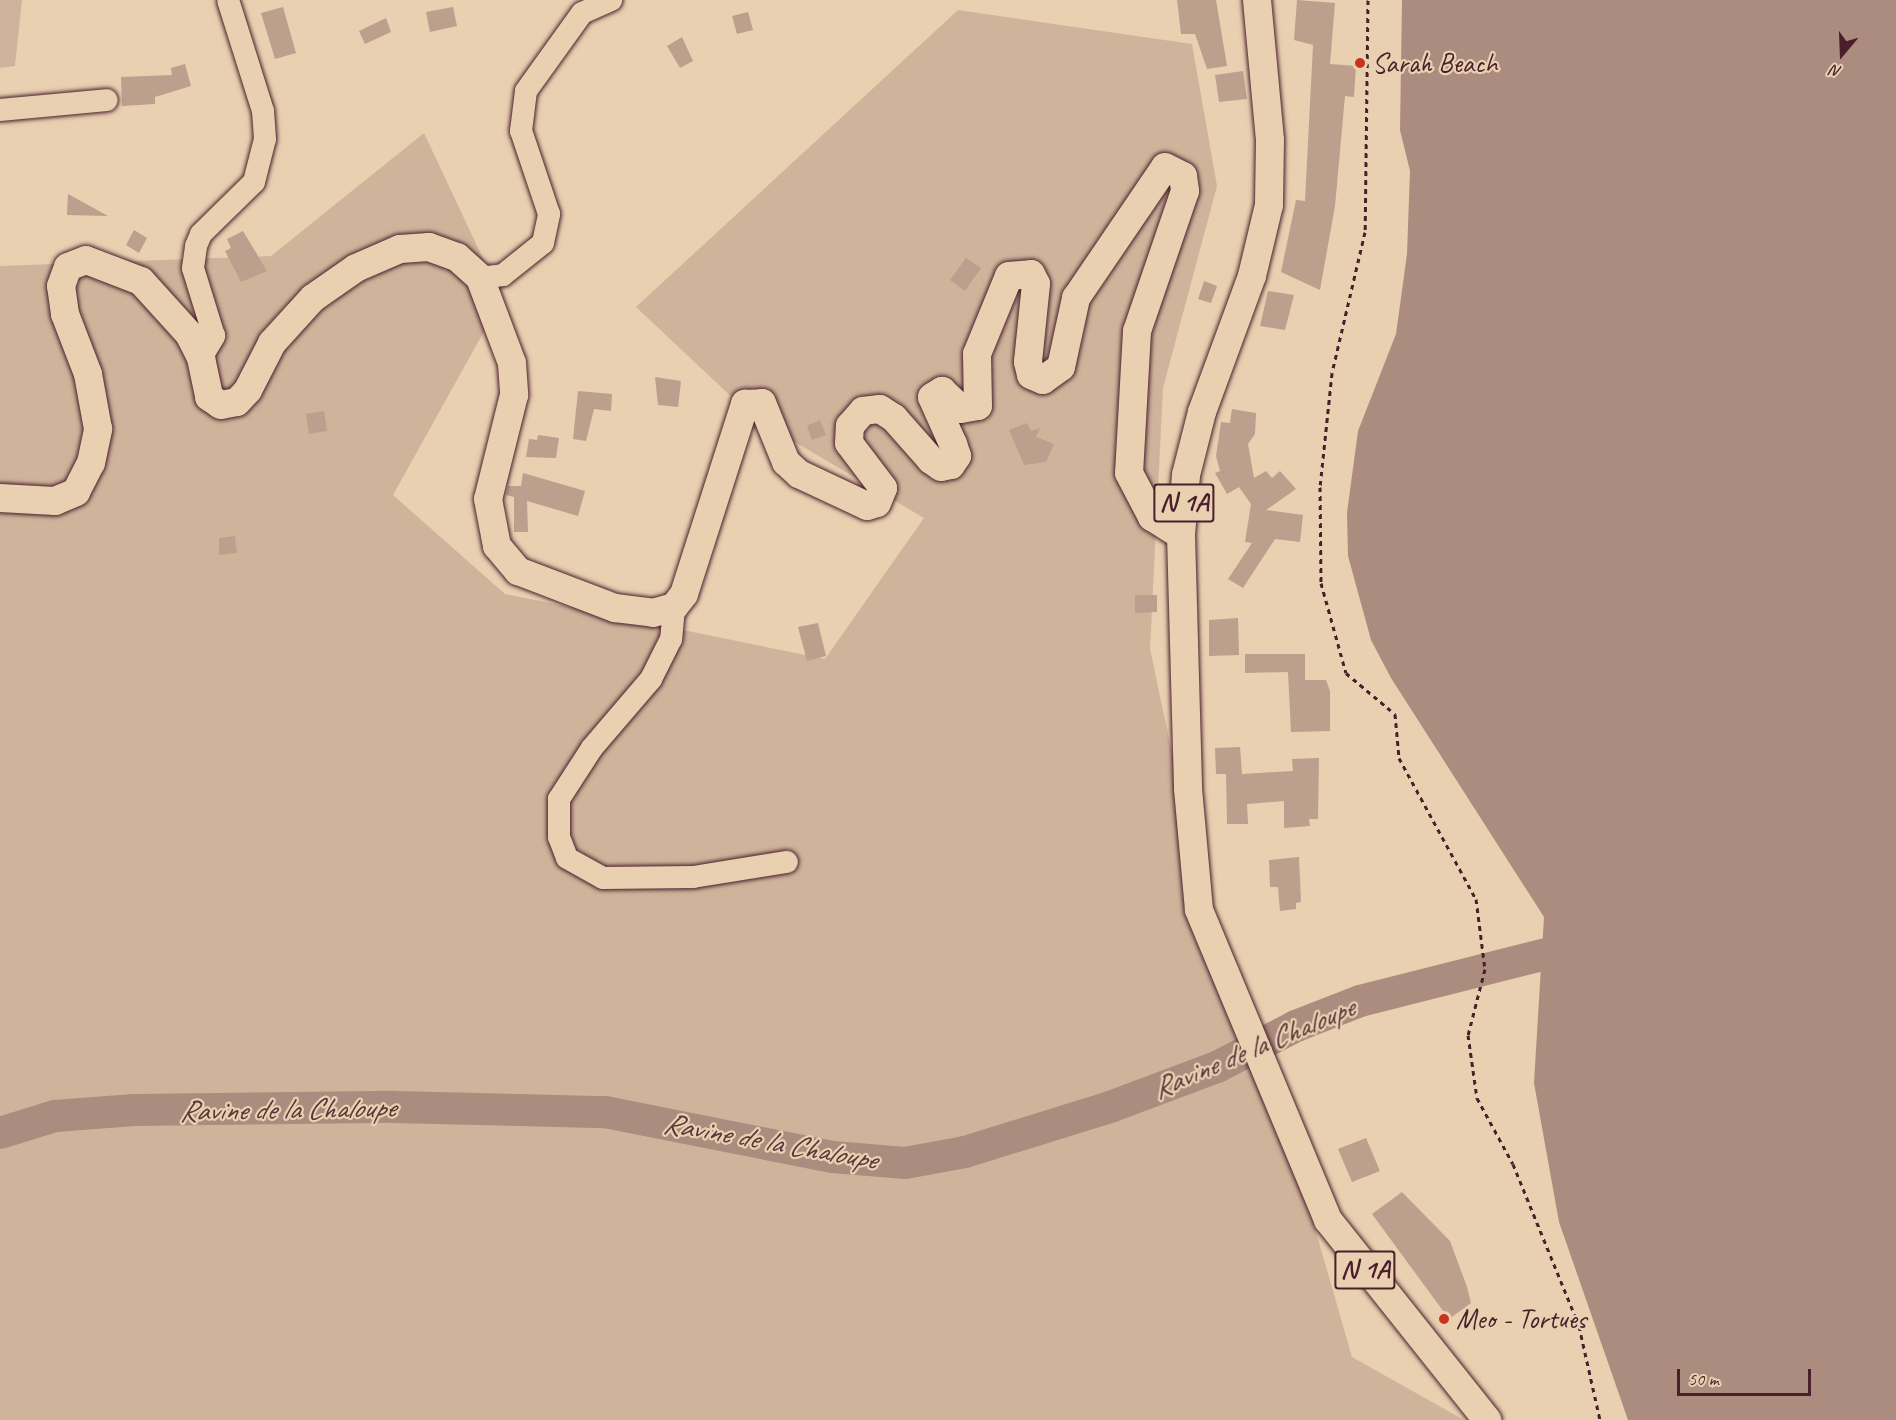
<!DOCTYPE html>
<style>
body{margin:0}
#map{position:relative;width:1896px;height:1420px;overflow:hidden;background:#e9d0b1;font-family:Caveat,sans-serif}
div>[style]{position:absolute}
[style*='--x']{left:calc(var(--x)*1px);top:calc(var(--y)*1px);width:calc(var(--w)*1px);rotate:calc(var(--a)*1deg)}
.green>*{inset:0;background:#cfb49b}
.water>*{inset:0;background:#ac8c7e}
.river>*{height:32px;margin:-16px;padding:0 16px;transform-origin:16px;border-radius:16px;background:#ac8c7e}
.building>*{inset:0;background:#bc9f8c}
.path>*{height:3px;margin-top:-1.5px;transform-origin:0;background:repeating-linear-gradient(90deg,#4a1f2b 0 4.5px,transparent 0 9px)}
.roads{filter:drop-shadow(0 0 2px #4a1f2b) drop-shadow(0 0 2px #4a1f2b)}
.minor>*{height:22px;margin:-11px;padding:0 11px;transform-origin:11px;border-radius:11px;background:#e9d0b1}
.major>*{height:28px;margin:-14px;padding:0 14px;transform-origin:14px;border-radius:14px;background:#e9d0b1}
.dots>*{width:16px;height:16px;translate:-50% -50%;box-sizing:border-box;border:3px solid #e9d0b1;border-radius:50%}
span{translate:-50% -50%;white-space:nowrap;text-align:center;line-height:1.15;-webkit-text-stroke:4.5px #e9d0b1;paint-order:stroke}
.shield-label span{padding:2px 4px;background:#e9d0b1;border:2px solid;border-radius:4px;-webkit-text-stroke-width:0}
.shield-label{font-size:27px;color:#4a1f2b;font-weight:700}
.poi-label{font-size:28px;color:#4a1f2b}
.left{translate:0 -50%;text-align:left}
.water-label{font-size:30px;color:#5e353c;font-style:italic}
.north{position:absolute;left:1812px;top:24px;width:60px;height:60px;-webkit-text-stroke:4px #e9d0b1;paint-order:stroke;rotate:199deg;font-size:16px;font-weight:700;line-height:24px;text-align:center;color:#4a1f2b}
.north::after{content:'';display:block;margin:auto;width:21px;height:27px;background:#4a1f2b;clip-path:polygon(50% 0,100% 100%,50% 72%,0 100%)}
.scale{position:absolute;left:1677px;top:1369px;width:134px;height:27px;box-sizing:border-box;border:3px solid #4a1f2b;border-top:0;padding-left:8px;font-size:18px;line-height:21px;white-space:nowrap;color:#4a1f2b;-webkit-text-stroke:4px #e9d0b1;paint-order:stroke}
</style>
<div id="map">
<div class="green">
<i style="clip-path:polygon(0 0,22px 0,15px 66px,0 68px)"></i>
<i style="clip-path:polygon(958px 10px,1192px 44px,1217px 186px,1163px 388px,1150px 649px,1206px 913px,1308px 1204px,1352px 1357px,1464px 1420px,0 1420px,0 266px,271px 256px,424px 133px,502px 299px,393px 495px,505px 594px,825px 659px,924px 518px,754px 418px,636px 307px)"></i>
</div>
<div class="water">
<i style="clip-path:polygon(1402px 0,1896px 0,1896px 1420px,1628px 1420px,1559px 1222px,1534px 1083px,1544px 917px,1391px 678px,1371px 640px,1348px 556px,1347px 513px,1358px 431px,1396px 334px,1407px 254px,1410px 171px,1400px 130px)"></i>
</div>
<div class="river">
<i style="--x:0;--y:1133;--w:58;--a:-17.2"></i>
<i style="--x:55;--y:1116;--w:79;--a:-4.3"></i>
<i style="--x:134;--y:1110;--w:259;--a:-0.7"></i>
<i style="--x:393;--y:1107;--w:212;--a:1.4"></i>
<i style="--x:605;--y:1112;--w:232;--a:11.2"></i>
<i style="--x:833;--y:1157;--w:72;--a:4.8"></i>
<i style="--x:905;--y:1163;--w:61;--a:-10.4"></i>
<i style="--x:965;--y:1152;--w:152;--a:-17.2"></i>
<i style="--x:1110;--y:1107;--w:114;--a:-20.5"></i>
<i style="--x:1217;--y:1067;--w:89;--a:-27.4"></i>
<i style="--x:1296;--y:1026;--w:69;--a:-21.3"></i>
<i style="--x:1360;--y:1001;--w:192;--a:-14.2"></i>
</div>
<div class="building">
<i style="clip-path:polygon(1177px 0,1216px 0,1227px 66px,1207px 69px,1195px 34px,1181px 34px)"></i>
<i style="clip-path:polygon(1297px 0,1335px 3px,1330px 64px,1356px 66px,1354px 97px,1345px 96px,1335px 206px,1320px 290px,1281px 272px,1296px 200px,1305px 201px,1313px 45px,1294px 40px)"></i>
<i style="clip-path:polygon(283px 7px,296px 53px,275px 59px,261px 13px)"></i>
<i style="clip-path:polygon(453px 7px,457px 26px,430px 32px,426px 12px)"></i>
<i style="clip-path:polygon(748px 12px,753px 30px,737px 34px,732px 16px)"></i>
<i style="clip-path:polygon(386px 18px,391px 32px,365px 44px,359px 31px)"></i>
<i style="clip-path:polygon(682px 37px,693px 61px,680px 68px,667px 46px)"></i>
<i style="clip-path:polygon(185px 64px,191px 86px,155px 97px,155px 104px,122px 106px,121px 77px,172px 75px,171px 68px)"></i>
<i style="clip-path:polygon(1243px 71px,1247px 99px,1219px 102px,1215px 75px)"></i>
<i style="clip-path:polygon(68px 194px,108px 216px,67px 215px)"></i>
<i style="clip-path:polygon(134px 230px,147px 238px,139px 253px,126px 245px)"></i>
<i style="clip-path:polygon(243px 231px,267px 271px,241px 282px,225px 251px,231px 248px,227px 239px)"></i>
<i style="clip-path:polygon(966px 258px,981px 268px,965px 291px,950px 280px)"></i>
<i style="clip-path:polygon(1204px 281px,1217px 286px,1211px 303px,1198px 299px)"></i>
<i style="clip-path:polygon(1268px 291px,1294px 295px,1285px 330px,1260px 326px)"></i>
<i style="clip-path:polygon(655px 377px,681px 381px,678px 407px,658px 405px)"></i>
<i style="clip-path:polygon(578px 391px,612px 394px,611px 411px,594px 409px,586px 441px,573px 439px)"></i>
<i style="clip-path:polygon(1232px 409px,1256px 413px,1255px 434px,1248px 444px,1254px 478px,1266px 471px,1272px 478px,1280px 471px,1296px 489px,1266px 510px,1303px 515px,1300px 542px,1275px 539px,1243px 588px,1228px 579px,1252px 543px,1245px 542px,1251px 504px,1239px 487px,1227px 494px,1215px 473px,1220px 471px,1216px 456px,1221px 422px,1230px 423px)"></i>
<i style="clip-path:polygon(324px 411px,327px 431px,309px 434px,306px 414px)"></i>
<i style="clip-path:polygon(820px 420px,826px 435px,812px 440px,807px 426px)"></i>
<i style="clip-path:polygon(1027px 423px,1031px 431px,1040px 428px,1036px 437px,1054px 444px,1046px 462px,1024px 465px,1009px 430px)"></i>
<i style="clip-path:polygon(538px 435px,559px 438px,556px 458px,526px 457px,529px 439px,537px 440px)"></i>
<i style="clip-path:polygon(523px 473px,585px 491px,578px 516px,527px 501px,528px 532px,514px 532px,514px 497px,506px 495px,508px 486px,521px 486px)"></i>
<i style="clip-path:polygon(235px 536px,237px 553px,219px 555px,219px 538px)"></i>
<i style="clip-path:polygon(1135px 595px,1157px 595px,1157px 612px,1135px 613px)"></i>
<i style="clip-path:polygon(1238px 618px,1239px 655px,1209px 656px,1209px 620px)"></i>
<i style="clip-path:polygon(818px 623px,826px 656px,807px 661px,798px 627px)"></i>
<i style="clip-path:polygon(1245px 654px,1305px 654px,1305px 680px,1326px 680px,1330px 691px,1330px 731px,1291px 732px,1288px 672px,1245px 673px)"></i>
<i style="clip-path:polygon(1240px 747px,1242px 774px,1293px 771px,1292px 759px,1319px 758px,1318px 819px,1309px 819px,1310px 826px,1284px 828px,1284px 801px,1247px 804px,1248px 824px,1227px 824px,1226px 774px,1216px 774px,1215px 748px)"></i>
<i style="clip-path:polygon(1299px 857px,1301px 902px,1296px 903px,1296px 909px,1280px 911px,1278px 887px,1270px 887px,1269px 860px)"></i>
<i style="clip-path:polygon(1366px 1138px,1380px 1171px,1352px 1182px,1338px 1149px)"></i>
<i style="clip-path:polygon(1402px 1192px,1450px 1241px,1467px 1287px,1471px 1303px,1449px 1319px,1372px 1214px)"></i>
</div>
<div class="path">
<i style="--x:1368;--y:0;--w:232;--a:90.7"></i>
<i style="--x:1365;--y:232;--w:145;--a:103.2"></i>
<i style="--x:1332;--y:373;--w:115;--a:96"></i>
<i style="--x:1320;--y:487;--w:96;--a:89.4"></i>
<i style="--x:1321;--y:583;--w:93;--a:74.5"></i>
<i style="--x:1346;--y:673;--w:64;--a:39.9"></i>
<i style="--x:1395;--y:714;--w:44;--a:84.8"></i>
<i style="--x:1399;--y:758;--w:161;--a:61.4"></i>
<i style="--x:1476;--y:899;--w:71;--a:82.7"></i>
<i style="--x:1485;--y:969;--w:68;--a:104.4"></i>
<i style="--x:1468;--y:1035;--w:64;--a:81.9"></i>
<i style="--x:1477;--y:1098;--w:75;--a:61.4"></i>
<i style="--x:1513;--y:1164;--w:175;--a:67.8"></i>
<i style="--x:1579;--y:1326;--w:96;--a:77.4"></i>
</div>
<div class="roads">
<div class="minor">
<i style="--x:0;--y:110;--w:107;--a:-5.3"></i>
<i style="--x:480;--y:278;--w:23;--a:-7"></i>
<i style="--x:503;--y:275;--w:51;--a:-38.7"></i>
<i style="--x:543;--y:243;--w:30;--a:-78"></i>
<i style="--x:549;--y:214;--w:88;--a:-108.6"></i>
<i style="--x:521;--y:131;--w:40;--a:-82.9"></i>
<i style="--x:526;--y:91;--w:96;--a:-54.3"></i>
<i style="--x:582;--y:13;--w:32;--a:-24"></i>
<i style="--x:201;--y:358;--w:26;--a:-59"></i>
<i style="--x:214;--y:336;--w:71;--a:-107.2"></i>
<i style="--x:193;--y:268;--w:22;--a:-82"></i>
<i style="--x:196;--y:246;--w:13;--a:-67"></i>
<i style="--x:201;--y:234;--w:74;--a:-44.5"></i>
<i style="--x:254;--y:182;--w:44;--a:-75.7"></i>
<i style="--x:265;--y:139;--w:28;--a:-94"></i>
<i style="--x:263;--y:111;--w:116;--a:-107.5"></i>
<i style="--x:674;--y:607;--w:32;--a:95"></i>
<i style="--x:671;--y:639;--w:45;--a:116.6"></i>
<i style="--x:651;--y:679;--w:91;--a:130.5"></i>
<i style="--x:592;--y:748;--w:61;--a:122.9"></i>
<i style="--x:559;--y:799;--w:38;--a:90"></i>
<i style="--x:559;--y:837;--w:22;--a:69"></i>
<i style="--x:567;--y:858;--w:41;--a:29.1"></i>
<i style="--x:603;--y:878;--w:90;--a:-0.6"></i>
<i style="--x:693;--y:877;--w:95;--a:-9.1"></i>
</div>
<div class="major">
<i style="--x:1257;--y:0;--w:141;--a:84.7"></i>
<i style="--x:1270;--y:140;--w:65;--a:90.9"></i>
<i style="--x:1269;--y:205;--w:73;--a:103.5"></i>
<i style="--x:1252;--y:276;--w:145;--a:110.2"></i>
<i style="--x:1202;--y:412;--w:65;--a:104.3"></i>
<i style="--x:1186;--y:475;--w:60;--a:94.8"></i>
<i style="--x:1181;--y:535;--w:254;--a:88.4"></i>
<i style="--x:1188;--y:789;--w:121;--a:84.8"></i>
<i style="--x:1199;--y:910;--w:336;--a:67.4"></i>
<i style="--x:1328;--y:1220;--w:256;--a:51.5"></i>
<i style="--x:0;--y:498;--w:55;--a:3.1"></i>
<i style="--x:55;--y:501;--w:23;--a:-23"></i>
<i style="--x:76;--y:492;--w:33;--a:-63"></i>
<i style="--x:91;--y:463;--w:35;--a:-78"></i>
<i style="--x:98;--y:429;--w:56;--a:-100.3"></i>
<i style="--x:88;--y:374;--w:64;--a:-111"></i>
<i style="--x:65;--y:314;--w:28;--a:-98"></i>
<i style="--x:61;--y:286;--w:20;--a:-70"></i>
<i style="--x:68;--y:267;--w:19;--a:-21"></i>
<i style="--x:86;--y:260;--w:59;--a:20.9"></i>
<i style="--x:141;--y:281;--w:72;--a:47.8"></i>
<i style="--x:189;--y:334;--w:27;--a:63"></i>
<i style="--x:201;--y:358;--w:40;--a:78"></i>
<i style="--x:209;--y:397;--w:14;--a:34"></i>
<i style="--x:221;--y:405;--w:16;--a:-11"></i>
<i style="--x:237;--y:402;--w:16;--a:-47"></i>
<i style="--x:248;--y:390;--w:53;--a:-62.9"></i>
<i style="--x:272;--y:343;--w:61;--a:-47.7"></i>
<i style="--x:313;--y:298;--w:52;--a:-34.9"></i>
<i style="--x:356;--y:268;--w:48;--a:-23.4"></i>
<i style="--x:400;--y:249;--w:29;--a:-4"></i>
<i style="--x:429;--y:247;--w:30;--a:20"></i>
<i style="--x:457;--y:257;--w:31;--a:42"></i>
<i style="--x:480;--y:278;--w:91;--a:69.4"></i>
<i style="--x:512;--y:363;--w:32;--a:86"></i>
<i style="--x:514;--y:395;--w:107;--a:104"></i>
<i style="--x:488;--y:499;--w:48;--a:79.2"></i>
<i style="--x:497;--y:546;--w:33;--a:50"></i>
<i style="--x:518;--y:571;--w:104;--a:20.9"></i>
<i style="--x:615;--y:608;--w:38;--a:7"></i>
<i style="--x:653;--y:613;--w:22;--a:-16"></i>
<i style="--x:674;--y:607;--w:16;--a:-52"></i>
<i style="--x:684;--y:594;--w:200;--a:-72.2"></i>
<i style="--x:745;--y:404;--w:17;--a:-3"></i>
<i style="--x:762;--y:403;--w:64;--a:67.9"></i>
<i style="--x:786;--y:462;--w:18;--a:43"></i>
<i style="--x:799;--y:474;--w:75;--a:25.2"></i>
<i style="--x:867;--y:506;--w:10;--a:-17"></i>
<i style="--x:877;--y:503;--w:16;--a:-68"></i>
<i style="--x:883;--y:488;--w:56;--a:-127.1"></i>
<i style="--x:849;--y:443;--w:17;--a:-87"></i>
<i style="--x:850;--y:426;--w:20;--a:-49"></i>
<i style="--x:863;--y:411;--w:17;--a:-7"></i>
<i style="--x:880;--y:409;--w:17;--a:33"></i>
<i style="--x:894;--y:418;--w:56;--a:48.6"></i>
<i style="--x:931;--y:460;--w:12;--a:35"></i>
<i style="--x:941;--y:467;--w:10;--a:-11"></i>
<i style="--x:951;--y:465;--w:11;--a:-56"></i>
<i style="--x:957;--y:456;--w:13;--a:-108"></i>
<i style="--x:953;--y:444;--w:51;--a:-114.1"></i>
<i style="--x:932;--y:397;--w:12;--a:-31"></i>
<i style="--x:942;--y:391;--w:26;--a:43"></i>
<i style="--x:961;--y:409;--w:17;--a:-10"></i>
<i style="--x:978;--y:406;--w:52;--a:-91.1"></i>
<i style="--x:977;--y:354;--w:84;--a:-67.7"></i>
<i style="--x:1009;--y:276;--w:22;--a:-5"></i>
<i style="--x:1031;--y:274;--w:11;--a:63"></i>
<i style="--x:1036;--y:284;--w:78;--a:95.9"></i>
<i style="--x:1028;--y:362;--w:13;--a:77"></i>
<i style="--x:1031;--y:375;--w:13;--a:23"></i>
<i style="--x:1043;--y:380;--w:22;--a:-36"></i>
<i style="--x:1061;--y:367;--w:71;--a:-77.7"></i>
<i style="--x:1076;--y:298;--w:158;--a:-55.8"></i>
<i style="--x:1165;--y:167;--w:20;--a:27"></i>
<i style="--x:1183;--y:176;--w:15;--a:82"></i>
<i style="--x:1185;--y:191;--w:148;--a:108.9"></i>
<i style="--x:1137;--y:331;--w:142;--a:93.2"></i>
<i style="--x:1129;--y:473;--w:50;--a:62.4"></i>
<i style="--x:1152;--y:517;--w:34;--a:32"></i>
</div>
</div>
<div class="dots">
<i style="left:1360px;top:63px;background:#c8321e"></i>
<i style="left:1444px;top:1319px;background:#c8321e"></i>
</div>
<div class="shield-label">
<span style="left:1184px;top:503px">N 1A</span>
<span style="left:1365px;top:1270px">N 1A</span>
</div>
<div class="poi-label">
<span class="left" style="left:1372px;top:63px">Sarah Beach</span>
<span class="left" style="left:1456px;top:1319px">Meo - Tortues</span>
</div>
<div class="water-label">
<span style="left:1253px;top:1048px;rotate:-23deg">Ravine de la Chaloupe</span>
<span style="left:287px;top:1109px;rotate:-1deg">Ravine de la Chaloupe</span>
<span style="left:770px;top:1141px;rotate:10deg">Ravine de la Chaloupe</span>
</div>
<div class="north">N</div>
<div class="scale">50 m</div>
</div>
